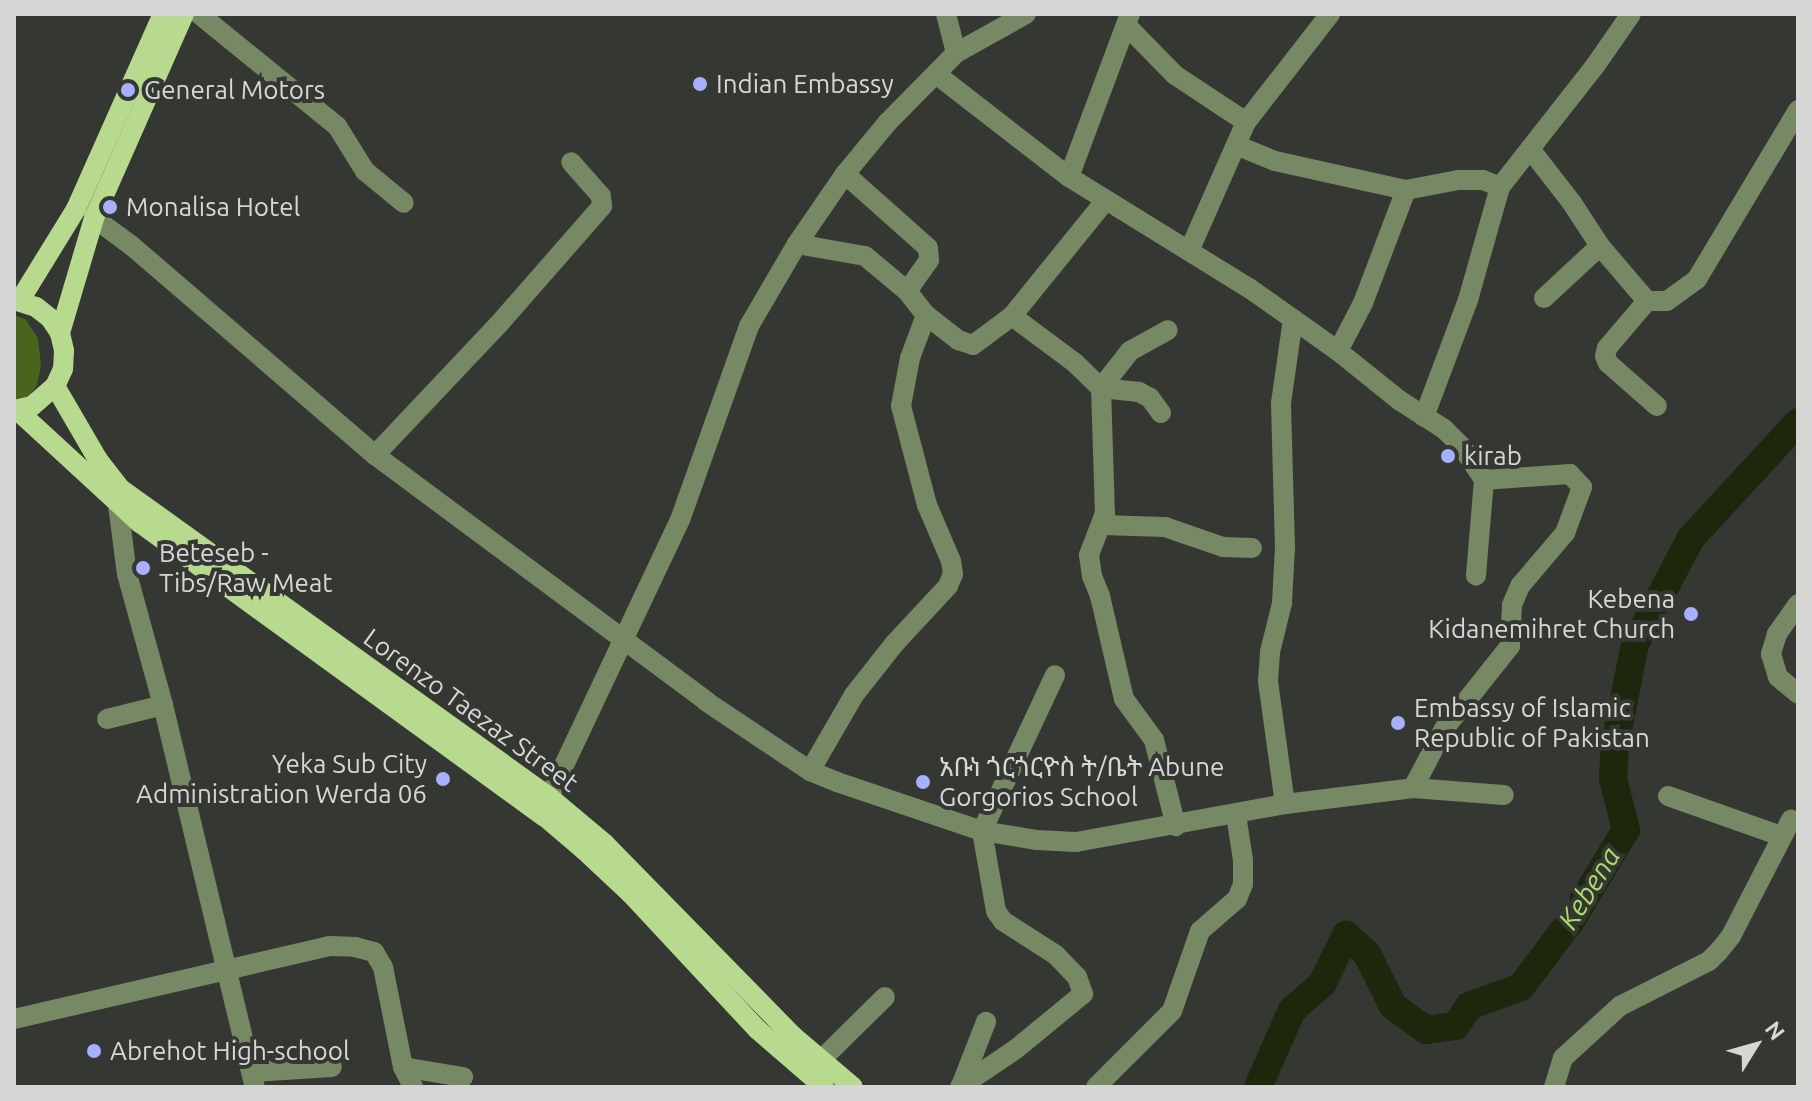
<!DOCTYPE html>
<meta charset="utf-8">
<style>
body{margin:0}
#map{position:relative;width:1812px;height:1101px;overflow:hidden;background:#353733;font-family:Ubuntu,"Noto Sans Ethiopic",sans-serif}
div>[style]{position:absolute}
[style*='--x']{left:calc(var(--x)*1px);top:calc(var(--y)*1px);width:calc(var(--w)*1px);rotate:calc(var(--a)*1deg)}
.green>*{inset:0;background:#49651d}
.river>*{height:28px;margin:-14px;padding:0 14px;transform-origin:14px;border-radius:14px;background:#1c270b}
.minor>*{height:20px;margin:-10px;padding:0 10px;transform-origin:10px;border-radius:10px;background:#778864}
.major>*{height:20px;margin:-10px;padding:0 10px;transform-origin:10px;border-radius:10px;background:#b7da8e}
.dots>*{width:22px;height:22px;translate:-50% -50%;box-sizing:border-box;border:4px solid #353733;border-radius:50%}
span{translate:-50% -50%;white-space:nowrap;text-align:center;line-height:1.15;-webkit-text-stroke:8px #353733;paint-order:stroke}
.poi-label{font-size:26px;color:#d6d7d4}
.left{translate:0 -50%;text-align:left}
.right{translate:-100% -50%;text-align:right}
.street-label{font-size:26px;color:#d6d7d4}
.water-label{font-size:28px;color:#abdc67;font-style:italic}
.frame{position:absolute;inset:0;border:16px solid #d6d7d4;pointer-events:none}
.north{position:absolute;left:1716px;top:1005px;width:80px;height:80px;-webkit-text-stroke:6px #353733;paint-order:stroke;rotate:53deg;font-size:22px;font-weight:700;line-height:32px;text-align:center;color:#d6d7d4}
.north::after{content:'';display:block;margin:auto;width:28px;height:36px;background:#d6d7d4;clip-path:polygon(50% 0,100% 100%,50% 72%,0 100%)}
</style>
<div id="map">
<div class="green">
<i style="clip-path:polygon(14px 315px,25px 319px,38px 338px,41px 366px,37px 385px,27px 399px,14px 406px)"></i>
</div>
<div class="river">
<i style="--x:1258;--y:1087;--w:84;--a:-66.2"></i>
<i style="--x:1292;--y:1010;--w:40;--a:-41"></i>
<i style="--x:1322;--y:984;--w:55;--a:-63.9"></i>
<i style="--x:1346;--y:935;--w:28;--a:42"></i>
<i style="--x:1367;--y:954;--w:58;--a:63.4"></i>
<i style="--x:1393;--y:1006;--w:41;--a:36"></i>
<i style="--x:1426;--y:1030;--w:30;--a:-8"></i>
<i style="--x:1456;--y:1026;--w:24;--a:-57"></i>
<i style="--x:1469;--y:1006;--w:55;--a:-20.1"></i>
<i style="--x:1521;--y:987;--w:85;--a:-53.1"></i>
<i style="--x:1572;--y:919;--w:104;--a:-58.8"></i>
<i style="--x:1626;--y:830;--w:53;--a:-104.3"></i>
<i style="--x:1613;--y:779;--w:34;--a:-87"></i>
<i style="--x:1615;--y:745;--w:103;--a:-78.8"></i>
<i style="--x:1635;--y:644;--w:120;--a:-62.2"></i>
<i style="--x:1691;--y:538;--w:158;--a:-47.3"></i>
</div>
<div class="minor">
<i style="--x:199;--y:14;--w:178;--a:39.1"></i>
<i style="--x:337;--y:126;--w:53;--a:58.1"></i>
<i style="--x:365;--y:171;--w:50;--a:39.4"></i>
<i style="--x:946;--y:14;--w:40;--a:75.6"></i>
<i style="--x:1126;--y:25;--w:70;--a:45.6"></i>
<i style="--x:1175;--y:75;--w:85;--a:33.5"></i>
<i style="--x:936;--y:74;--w:168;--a:37.8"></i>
<i style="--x:1069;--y:177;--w:211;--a:31.7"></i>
<i style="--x:1249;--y:288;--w:109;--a:35.3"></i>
<i style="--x:1338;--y:351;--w:78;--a:38.8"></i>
<i style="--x:1399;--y:400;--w:54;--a:32.8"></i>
<i style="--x:1444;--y:429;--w:25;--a:45"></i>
<i style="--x:1462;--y:447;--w:40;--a:56"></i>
<i style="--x:1484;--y:480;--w:96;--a:94.8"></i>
<i style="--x:1236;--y:145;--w:42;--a:22.3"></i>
<i style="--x:1275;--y:161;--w:134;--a:12.5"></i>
<i style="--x:1530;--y:149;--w:68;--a:52.1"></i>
<i style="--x:1572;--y:203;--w:51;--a:56.9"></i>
<i style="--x:1600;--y:246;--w:72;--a:49.5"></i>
<i style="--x:1647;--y:301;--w:20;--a:0"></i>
<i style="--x:1667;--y:301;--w:37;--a:-36"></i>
<i style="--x:1697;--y:279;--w:197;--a:-59.1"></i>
<i style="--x:845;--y:174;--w:111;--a:41.7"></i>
<i style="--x:928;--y:248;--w:12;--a:85"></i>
<i style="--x:929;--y:260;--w:38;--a:125"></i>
<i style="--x:1069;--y:177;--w:174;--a:-69.5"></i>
<i style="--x:94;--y:218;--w:47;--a:36.4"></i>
<i style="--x:132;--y:246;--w:321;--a:40.7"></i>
<i style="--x:375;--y:455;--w:414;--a:36.6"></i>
<i style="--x:707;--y:702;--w:124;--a:33.8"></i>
<i style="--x:810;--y:771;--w:29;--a:22"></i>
<i style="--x:837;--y:782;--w:153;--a:18.7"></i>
<i style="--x:982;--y:831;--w:56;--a:9.3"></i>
<i style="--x:1037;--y:840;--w:39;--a:3"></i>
<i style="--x:1076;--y:842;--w:212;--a:-10.3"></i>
<i style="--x:1285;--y:804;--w:129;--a:-7.1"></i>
<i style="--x:1413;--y:788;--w:91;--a:4.4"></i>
<i style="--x:797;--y:244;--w:69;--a:10"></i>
<i style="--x:865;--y:256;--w:55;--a:39.8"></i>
<i style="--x:907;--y:291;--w:31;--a:52"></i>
<i style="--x:926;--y:315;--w:46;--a:110.4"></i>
<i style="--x:910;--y:358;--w:49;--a:100.6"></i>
<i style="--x:901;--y:406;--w:102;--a:75.3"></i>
<i style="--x:927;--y:505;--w:61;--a:66.8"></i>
<i style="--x:951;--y:561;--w:13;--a:81"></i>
<i style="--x:953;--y:574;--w:13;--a:113"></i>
<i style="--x:948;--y:586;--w:78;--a:132.9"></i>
<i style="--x:895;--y:643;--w:66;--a:128.3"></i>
<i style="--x:854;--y:695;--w:88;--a:120.1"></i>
<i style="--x:1190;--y:249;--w:139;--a:-66.2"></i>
<i style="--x:1246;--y:122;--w:137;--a:-52.1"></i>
<i style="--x:1544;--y:298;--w:76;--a:-42.9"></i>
<i style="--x:1647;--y:301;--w:62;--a:130.4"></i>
<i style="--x:1607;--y:348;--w:8;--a:104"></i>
<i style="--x:1605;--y:356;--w:8;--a:67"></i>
<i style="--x:1608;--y:363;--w:65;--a:41.3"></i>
<i style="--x:926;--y:315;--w:41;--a:38"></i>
<i style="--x:958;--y:340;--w:16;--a:18"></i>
<i style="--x:973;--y:345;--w:49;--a:-36.6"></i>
<i style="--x:1012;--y:316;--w:148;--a:-51"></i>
<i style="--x:1012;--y:316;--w:77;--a:36.6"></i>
<i style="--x:1074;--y:362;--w:37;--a:44"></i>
<i style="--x:1101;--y:388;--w:125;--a:88.2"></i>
<i style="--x:1105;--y:513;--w:45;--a:110.9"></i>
<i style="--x:1089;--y:555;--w:21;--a:82"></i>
<i style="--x:1092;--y:576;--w:22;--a:68"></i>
<i style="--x:1100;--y:596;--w:106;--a:76.9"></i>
<i style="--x:1124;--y:699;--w:51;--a:53.8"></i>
<i style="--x:1154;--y:740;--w:89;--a:75.7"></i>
<i style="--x:1338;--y:351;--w:54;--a:-62.5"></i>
<i style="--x:1363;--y:303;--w:121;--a:-69.2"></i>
<i style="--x:1406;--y:190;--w:53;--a:-10.9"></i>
<i style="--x:1458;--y:180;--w:25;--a:0"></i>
<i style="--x:1483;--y:180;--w:18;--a:22"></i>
<i style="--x:1161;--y:413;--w:19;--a:-126"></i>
<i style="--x:1150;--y:398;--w:13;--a:-151"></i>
<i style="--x:1139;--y:392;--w:38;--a:-174"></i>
<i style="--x:1101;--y:388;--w:47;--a:-51.9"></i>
<i style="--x:1130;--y:351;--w:43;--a:-28.9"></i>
<i style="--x:1424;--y:417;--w:125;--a:-69.4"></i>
<i style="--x:1468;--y:300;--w:117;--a:-74.2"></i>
<i style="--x:1500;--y:187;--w:154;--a:-51.9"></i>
<i style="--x:1595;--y:66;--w:63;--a:-55.3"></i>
<i style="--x:375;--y:455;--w:179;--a:-46.6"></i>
<i style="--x:498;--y:325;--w:158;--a:-48.8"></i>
<i style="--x:602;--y:206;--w:10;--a:-96"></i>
<i style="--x:601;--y:196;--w:45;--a:-131.4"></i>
<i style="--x:118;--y:505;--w:70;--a:82.6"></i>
<i style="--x:127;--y:574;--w:136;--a:74.6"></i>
<i style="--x:163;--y:705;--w:393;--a:76.5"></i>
<i style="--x:1102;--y:525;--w:63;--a:1.8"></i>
<i style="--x:1165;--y:527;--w:61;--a:19"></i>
<i style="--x:1223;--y:547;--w:29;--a:2"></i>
<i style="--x:1798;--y:604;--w:37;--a:125"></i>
<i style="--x:1777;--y:634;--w:21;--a:107"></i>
<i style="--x:1771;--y:654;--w:24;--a:73"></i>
<i style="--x:1778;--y:677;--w:26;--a:40"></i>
<i style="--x:107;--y:719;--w:58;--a:-14"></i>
<i style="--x:1413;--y:788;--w:67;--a:-62.3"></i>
<i style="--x:1444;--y:729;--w:106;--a:-51.5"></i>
<i style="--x:1510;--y:646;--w:41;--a:-87.2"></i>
<i style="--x:1512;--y:605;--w:21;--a:-67"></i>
<i style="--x:1520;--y:586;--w:70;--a:-49.7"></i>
<i style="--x:1565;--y:533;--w:49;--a:-69.7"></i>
<i style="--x:1582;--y:487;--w:18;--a:-133"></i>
<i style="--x:1570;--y:474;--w:86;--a:176"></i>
<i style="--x:1668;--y:796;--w:120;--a:19.5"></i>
<i style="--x:549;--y:797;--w:306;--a:-64.7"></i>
<i style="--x:680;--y:520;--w:206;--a:-70.4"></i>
<i style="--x:749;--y:326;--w:95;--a:-59.7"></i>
<i style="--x:797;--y:244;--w:85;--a:-55.6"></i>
<i style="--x:845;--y:174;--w:66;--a:-50.5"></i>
<i style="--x:887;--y:123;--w:98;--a:-45.4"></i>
<i style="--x:956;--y:53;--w:80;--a:-29.1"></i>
<i style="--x:1285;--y:804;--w:124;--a:-97.9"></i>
<i style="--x:1268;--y:681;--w:29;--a:-86"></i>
<i style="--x:1270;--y:652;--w:50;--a:-76.2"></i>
<i style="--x:1282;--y:603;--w:55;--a:-86.9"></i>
<i style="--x:1285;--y:548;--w:145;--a:-91.6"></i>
<i style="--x:1281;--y:403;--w:85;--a:-81.9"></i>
<i style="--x:14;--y:1019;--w:324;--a:-13"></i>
<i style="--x:330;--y:946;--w:25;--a:2"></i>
<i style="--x:355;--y:947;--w:20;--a:15"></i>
<i style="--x:374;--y:952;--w:17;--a:59"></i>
<i style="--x:383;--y:967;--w:102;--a:78.7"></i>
<i style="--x:403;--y:1067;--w:22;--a:63"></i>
<i style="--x:820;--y:1061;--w:91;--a:-44.6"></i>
<i style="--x:403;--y:1067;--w:61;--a:9.5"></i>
<i style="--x:252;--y:1072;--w:80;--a:-3.6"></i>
<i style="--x:961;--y:1086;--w:69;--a:-68.7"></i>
<i style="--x:960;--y:1087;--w:68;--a:-34.2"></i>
<i style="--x:1016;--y:1049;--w:87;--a:-39.4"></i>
<i style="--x:1083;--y:994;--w:18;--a:-109"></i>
<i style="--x:1077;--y:977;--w:30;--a:-134"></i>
<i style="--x:1056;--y:955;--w:63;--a:-147.3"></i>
<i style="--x:1003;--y:921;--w:12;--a:-125"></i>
<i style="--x:996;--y:911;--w:81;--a:-99.9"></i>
<i style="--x:982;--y:831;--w:172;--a:-64.9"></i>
<i style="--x:1096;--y:1087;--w:107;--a:-45"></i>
<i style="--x:1172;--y:1011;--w:85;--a:-70.7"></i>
<i style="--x:1200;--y:931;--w:49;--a:-40.9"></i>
<i style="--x:1237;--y:899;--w:16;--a:-68"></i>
<i style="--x:1243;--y:884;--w:24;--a:-90"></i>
<i style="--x:1243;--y:860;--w:46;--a:-98.8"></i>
<i style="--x:1554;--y:1087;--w:30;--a:-73"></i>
<i style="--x:1563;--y:1058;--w:77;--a:-42.4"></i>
<i style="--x:1620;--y:1006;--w:100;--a:-26.8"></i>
<i style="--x:1709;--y:961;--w:14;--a:-45"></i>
<i style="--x:1719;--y:951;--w:19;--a:-51"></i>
<i style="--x:1731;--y:936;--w:131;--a:-62.7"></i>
</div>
<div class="major">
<i style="--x:14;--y:300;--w:23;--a:18"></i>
<i style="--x:36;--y:307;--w:18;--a:38"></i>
<i style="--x:50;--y:318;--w:18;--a:56"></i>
<i style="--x:60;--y:333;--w:18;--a:77"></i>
<i style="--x:64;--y:351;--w:18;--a:93"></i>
<i style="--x:63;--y:369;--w:19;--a:115"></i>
<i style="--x:55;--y:386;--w:30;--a:139"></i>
<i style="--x:32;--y:406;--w:18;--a:167"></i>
<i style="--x:20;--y:300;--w:107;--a:-58.4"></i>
<i style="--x:76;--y:209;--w:214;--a:-66"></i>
<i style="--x:60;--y:333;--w:120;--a:-73.5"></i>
<i style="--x:94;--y:218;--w:223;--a:-66.2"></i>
<i style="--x:55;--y:386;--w:86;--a:59.8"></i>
<i style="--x:98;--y:460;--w:37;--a:52"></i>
<i style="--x:121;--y:489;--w:527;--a:35.74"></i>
<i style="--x:549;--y:797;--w:72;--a:39.9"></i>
<i style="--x:604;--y:843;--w:269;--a:45.6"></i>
<i style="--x:792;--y:1035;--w:80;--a:40.4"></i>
<i style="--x:17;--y:410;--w:167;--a:42.6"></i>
<i style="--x:140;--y:523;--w:499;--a:36"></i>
<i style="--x:544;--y:816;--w:52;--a:40.4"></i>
<i style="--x:584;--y:850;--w:64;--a:43.1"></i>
<i style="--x:631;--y:894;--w:186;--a:47"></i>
<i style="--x:758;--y:1030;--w:87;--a:40.8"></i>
</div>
<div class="dots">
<i style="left:700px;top:84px;background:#a7b0fc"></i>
<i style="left:128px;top:90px;background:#a7b0fc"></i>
<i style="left:110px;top:207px;background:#a7b0fc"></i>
<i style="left:1448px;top:456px;background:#a7b0fc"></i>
<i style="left:143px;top:568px;background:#a7b0fc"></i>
<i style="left:1691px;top:614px;background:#a7b0fc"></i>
<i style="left:1398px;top:723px;background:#a7b0fc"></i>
<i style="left:443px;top:779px;background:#a7b0fc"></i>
<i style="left:923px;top:782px;background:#a7b0fc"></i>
<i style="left:94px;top:1051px;background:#a7b0fc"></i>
</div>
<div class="poi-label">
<span class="left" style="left:716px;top:84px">Indian Embassy</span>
<span class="left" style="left:144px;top:90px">General Motors</span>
<span class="left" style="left:126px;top:207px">Monalisa Hotel</span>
<span class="left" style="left:1464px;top:456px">kirab</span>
<span class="left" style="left:159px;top:568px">Beteseb -<br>Tibs/Raw Meat</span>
<span class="right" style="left:1675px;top:614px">Kebena<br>Kidanemihret Church</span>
<span class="left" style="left:1414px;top:723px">Embassy of Islamic<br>Republic of Pakistan</span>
<span class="right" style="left:427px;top:779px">Yeka Sub City<br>Administration Werda 06</span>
<span class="left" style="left:939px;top:782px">አቡነ ጎርጎርዮስ ት/ቤት Abune<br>Gorgorios School</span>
<span class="left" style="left:110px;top:1051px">Abrehot High-school</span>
</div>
<div class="street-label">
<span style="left:471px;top:710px;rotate:36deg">Lorenzo Taezaz Street</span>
</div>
<div class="water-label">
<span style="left:1589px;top:888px;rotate:-58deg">Kebena</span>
</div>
<div class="frame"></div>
<div class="north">N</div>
</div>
